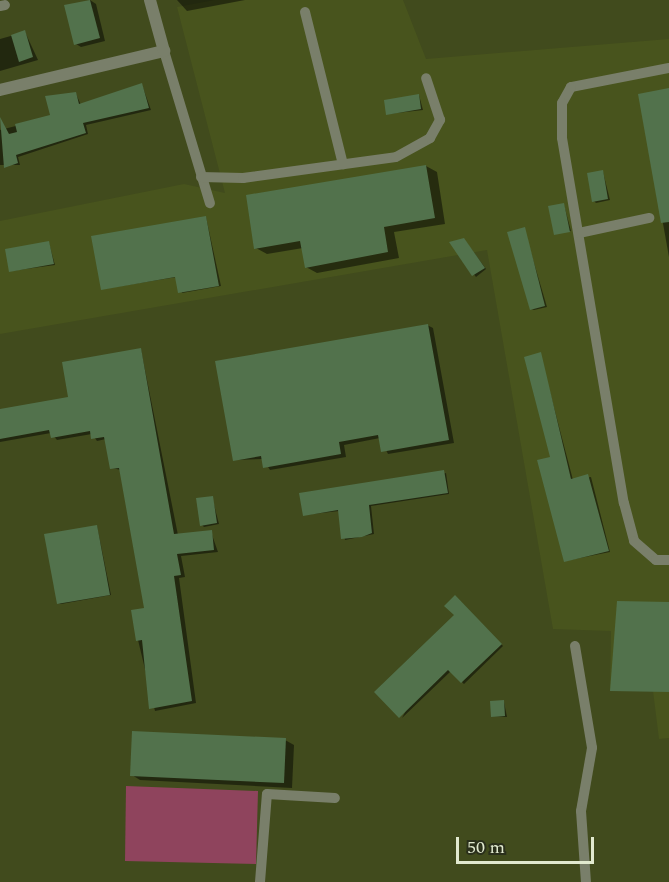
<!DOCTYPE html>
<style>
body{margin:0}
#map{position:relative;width:669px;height:882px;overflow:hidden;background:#414b1d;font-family:Spectral,serif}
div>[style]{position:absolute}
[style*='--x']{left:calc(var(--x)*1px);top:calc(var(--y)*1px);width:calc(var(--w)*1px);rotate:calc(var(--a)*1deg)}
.built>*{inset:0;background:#48541d}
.green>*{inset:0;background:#8f445d}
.shadow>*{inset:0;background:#0007}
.building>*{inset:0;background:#52724c}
.service>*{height:10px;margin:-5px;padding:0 5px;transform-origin:5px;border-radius:5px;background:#797f6a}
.minor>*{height:12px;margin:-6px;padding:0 6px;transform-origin:6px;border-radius:6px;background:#797f6a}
span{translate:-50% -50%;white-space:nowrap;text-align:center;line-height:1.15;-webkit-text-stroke:4.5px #2a2f1b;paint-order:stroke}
.scale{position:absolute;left:456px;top:837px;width:138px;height:27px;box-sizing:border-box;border:3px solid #e1e9cf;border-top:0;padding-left:8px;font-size:18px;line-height:21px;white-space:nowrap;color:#e1e9cf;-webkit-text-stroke:4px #2a2f1b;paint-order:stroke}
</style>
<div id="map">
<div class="built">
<i style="clip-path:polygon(215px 0,403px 0,426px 59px,669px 39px,669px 738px,659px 739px,653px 691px,610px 691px,611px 631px,553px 629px,487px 250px,0 334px,0 221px,184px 184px,225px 193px,177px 7px)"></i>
</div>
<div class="green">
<i style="clip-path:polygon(126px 786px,258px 791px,256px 864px,125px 861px)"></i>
</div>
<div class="shadow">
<i style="clip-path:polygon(90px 0,96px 4px,105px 41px,81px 47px,76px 44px)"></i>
<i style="clip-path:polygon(177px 0,245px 0,187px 11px)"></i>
<i style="clip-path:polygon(25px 32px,38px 60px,0 71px,0 39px)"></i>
<i style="clip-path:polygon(142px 85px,151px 110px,86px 125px,88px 134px,18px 157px,20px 165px,0 165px,0 130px,51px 117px,76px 94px,81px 105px)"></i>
<i style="clip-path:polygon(669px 90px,669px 257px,640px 95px)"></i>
<i style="clip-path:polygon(419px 95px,423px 110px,388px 114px)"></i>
<i style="clip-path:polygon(426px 166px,437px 172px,445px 224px,394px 232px,399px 258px,317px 273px,306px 267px,303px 248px,267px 254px,256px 248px)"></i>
<i style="clip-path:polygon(603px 172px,610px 200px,596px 203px,594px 201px)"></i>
<i style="clip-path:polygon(564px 205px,571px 231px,555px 233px)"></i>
<i style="clip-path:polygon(206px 217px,221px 286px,182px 293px,177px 277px,102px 289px)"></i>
<i style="clip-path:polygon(524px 229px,547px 307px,534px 310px,531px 309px)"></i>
<i style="clip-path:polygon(466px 242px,486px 269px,476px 277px,451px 243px)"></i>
<i style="clip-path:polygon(49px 243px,55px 265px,11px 271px)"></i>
<i style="clip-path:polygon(427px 325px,433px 328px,454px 443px,388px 454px,380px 438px,344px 445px,346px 457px,270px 470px,263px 459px,234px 460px)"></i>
<i style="clip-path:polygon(141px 350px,178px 535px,211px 532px,218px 552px,181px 556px,185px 577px,179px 578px,196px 703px,155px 711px,138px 640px,145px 609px,121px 470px,112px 468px,106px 439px,97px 441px,92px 434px,57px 440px,51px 433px,0 442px,0 413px,70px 398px)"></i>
<i style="clip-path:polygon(540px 354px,573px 480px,591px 477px,610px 552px,565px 561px)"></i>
<i style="clip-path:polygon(446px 473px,449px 494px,371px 506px,374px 534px,345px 540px,339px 511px,304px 515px)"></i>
<i style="clip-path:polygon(212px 497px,219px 524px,204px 527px,202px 525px)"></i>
<i style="clip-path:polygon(97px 526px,111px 595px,61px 604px,58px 603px)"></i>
<i style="clip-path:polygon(458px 599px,503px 646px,464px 684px,451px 671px,402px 718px,456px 615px)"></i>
<i style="clip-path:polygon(504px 702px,507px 717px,492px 716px)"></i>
<i style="clip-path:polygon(285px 740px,294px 745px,292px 788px,140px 780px,132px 775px)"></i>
</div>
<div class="building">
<i style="clip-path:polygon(90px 0,100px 38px,74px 45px,64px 5px)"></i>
<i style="clip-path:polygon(25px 30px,33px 57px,19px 62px,11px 35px)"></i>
<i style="clip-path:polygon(142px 83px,149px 108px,83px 123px,86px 133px,16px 155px,18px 163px,4px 168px,0 117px,9px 134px,17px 132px,15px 124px,50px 115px,45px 96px,76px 92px,79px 104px)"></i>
<i style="clip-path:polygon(669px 88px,669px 222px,661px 223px,638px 94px)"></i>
<i style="clip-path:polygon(419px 94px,421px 109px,386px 115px,384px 100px)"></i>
<i style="clip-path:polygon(426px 165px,435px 218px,384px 227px,388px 252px,305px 268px,300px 241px,254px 249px,246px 195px)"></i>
<i style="clip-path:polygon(603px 170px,608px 199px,592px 202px,587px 173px)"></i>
<i style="clip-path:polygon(564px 203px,570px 232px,554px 235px,548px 206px)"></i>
<i style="clip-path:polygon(206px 216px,219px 286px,178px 293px,175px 277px,101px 290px,91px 236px)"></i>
<i style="clip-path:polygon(525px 227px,545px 306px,530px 310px,507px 232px)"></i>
<i style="clip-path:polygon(464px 238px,485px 268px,472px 276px,449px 242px)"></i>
<i style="clip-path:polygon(49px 241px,54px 264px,9px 272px,5px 249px)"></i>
<i style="clip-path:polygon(428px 324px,449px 440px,381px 452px,378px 435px,339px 442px,341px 454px,263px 468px,261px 456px,233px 461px,215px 361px)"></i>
<i style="clip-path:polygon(141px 348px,174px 534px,212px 530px,214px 550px,177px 554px,181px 575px,174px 576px,192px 701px,149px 709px,142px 640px,136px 641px,131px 610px,144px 608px,119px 468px,110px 469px,104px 437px,91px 439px,90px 431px,51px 438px,49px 430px,0 439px,0 409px,68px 397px,62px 362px)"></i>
<i style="clip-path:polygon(541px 352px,571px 479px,588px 474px,609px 551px,564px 562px,537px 460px,550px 457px,524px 357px)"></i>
<i style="clip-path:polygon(444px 470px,448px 493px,369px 505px,372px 533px,362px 537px,341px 539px,338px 510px,303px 516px,299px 493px)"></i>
<i style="clip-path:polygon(213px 496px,217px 523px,200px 526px,196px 498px)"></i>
<i style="clip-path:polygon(97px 525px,110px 595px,57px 604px,44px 534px)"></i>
<i style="clip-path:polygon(455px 595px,502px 644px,461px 683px,448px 670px,399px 718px,374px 692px,454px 615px,444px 606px)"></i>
<i style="clip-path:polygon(617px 601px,669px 602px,669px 692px,610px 691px)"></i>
<i style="clip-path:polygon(504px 700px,505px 716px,491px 717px,490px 701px)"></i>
<i style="clip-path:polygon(132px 731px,286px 738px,284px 783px,130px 776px)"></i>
</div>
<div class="service">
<i style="--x:0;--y:6;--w:5;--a:-11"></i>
<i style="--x:305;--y:12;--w:157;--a:76"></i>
<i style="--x:164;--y:51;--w:159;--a:73.2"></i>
<i style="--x:669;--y:68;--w:100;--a:169"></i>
<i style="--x:571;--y:87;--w:18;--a:119"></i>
<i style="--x:562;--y:103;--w:35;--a:90"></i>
<i style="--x:562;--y:138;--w:370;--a:80.4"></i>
<i style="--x:624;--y:503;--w:39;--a:75"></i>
<i style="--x:634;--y:541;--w:29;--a:41"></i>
<i style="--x:656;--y:560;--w:13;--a:0"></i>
<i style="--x:201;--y:177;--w:42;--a:1.4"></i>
<i style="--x:243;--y:178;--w:154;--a:-7.8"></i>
<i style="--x:396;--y:157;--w:39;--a:-29"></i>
<i style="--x:430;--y:138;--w:21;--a:-61"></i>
<i style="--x:440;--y:120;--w:44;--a:-108.4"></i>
<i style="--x:579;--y:233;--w:72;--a:-12.1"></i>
<i style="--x:575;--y:646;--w:103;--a:80.5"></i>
<i style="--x:592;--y:748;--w:64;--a:99.9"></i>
<i style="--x:581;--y:811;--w:71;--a:86"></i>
<i style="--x:260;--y:882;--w:88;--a:-85.5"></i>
<i style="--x:267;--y:794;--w:68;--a:3.4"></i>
</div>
<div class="minor">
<i style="--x:0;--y:90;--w:169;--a:-13.4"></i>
<i style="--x:164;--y:51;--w:53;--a:-105.4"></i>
</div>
<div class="scale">50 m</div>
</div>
